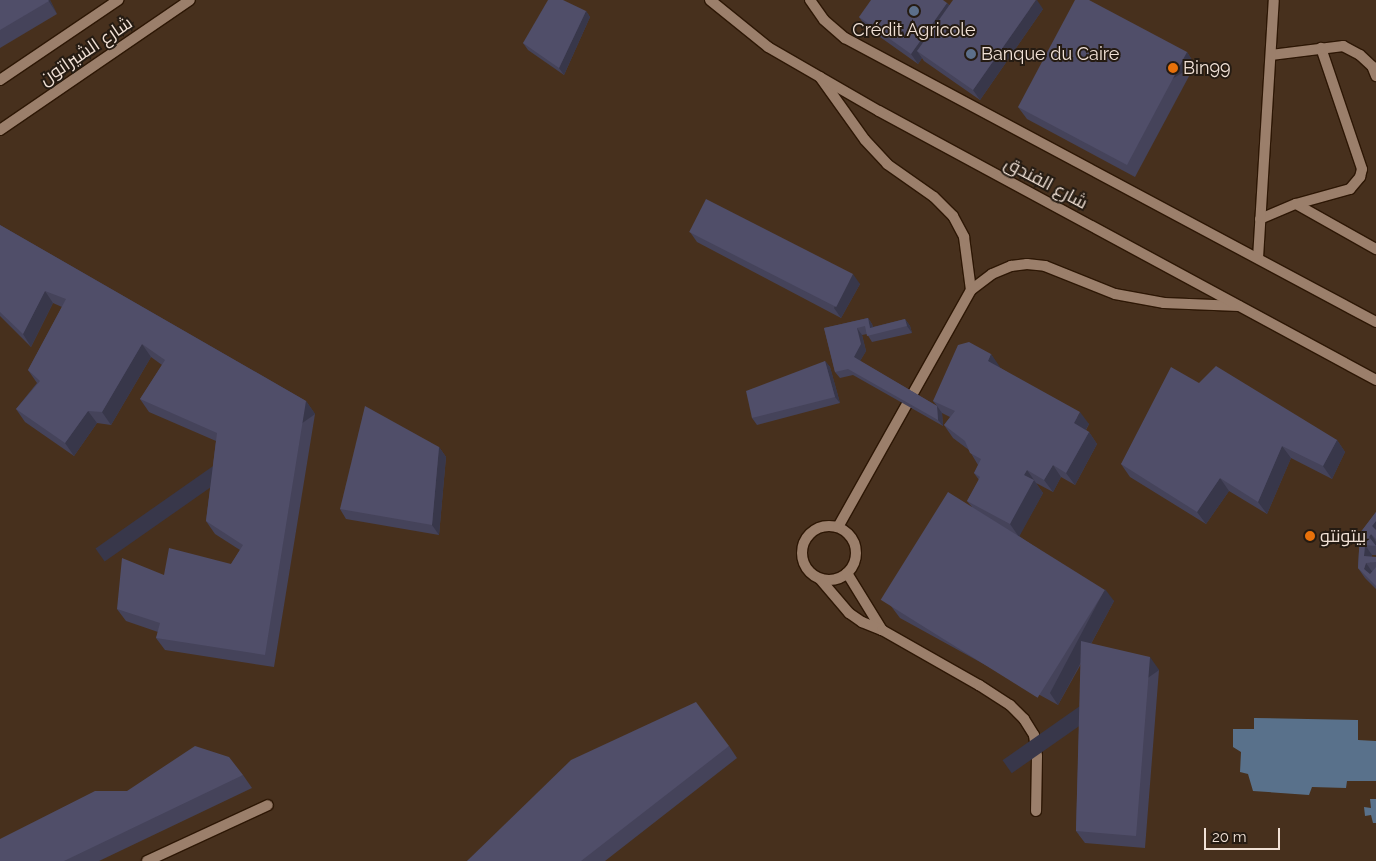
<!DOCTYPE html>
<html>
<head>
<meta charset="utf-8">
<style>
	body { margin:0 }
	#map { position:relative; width:1376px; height:861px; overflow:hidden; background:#47301d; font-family:Raleway,Cairo,sans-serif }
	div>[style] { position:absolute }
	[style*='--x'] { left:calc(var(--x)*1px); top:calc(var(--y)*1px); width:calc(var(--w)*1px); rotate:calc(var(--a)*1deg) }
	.water>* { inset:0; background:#59718b }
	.roads { filter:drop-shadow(1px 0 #2d1705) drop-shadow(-1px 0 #2d1705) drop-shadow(0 1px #2d1705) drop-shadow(0 -1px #2d1705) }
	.service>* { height:10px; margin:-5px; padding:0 5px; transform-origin:5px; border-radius:5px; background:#9b7f6b }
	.service>.ring { margin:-5px; padding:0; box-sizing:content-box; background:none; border:10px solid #9b7f6b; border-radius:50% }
	.minor>* { height:10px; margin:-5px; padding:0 5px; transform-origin:5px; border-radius:5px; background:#9b7f6b }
	.tertiary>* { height:10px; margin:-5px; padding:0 5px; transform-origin:5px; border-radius:5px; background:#9b7f6b }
	.wall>* { inset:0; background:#45435a }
	.shaded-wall>* { inset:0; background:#38374a; transform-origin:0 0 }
	.building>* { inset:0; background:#504e69; transform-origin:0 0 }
	.dots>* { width:14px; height:14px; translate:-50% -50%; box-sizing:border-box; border:2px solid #251b12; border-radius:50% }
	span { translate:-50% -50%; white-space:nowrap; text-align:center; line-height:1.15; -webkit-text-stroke:4px #251b12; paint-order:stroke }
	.poi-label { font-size:18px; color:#f1e1d6 }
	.left { translate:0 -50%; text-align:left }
	.street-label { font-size:18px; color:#f1e1d6 }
	.scale { position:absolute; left:1204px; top:828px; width:76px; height:22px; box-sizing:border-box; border:2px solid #f1e1d6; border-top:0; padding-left:6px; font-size:15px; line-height:18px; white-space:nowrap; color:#f1e1d6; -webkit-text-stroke:4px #251b12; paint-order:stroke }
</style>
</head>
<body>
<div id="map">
	<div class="water">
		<div style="clip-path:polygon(1254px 718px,1358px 720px,1358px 740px,1376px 741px,1376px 781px,1347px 781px,1346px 788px,1312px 787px,1309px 795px,1253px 791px,1248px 774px,1240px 772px,1241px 752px,1233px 747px,1233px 729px,1254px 729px)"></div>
		<div style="clip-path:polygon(1370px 799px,1376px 799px,1376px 823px,1373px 823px,1371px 815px,1365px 816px,1364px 807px,1371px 808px)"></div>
	</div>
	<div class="roads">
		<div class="service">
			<div style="--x:820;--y:77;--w:77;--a:54.5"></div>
			<div style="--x:865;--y:140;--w:33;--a:47"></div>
			<div style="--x:887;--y:164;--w:57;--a:35.1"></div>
			<div style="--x:934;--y:197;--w:27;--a:45"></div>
			<div style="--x:953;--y:216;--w:24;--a:62"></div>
			<div style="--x:964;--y:237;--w:53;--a:82.5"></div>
			<div style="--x:1296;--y:204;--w:92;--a:29.4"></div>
			<div style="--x:1260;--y:219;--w:39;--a:-23"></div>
			<div style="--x:1296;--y:204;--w:56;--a:-15.5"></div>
			<div style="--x:1350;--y:189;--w:16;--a:-50"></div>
			<div style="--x:1360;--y:177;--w:8;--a:-76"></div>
			<div style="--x:1362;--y:169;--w:128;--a:-108.7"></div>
			<div class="ring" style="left:802px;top:526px;width:44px;height:44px"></div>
			<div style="--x:838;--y:527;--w:272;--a:-60.7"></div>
			<div style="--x:971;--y:290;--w:26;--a:-37"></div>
			<div style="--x:992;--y:274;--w:21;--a:-23"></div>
			<div style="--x:1011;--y:266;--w:16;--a:-7"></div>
			<div style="--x:1027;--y:264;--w:18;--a:6"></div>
			<div style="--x:1045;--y:266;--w:75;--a:21.8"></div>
			<div style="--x:1115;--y:294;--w:50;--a:10.4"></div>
			<div style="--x:1164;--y:303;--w:75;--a:2.3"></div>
			<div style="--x:847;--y:573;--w:67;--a:58.4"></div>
			<div style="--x:820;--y:579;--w:45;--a:49.5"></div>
			<div style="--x:849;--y:613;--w:16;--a:35"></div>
			<div style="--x:862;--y:622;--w:22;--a:22"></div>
			<div style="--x:882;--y:630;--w:112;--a:29.6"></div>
			<div style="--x:979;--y:685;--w:37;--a:33"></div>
			<div style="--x:1010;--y:705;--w:20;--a:45"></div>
			<div style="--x:1024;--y:719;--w:19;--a:58"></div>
			<div style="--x:1034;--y:735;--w:21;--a:82"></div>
			<div style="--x:1037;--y:756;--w:55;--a:91"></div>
		</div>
		<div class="minor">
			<div style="--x:1271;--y:55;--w:73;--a:-7.1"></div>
			<div style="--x:1343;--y:46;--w:19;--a:28"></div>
			<div style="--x:1360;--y:55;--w:16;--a:43"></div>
			<div style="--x:1372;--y:66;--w:11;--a:68"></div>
			<div style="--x:1258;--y:258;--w:258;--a:-86.5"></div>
			<div style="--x:147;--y:861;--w:133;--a:-24.8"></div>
		</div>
		<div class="tertiary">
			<div style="--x:710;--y:0;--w:75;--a:39"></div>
			<div style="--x:768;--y:47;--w:128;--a:30"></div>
			<div style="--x:879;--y:111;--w:565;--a:28.42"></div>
			<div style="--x:810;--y:0;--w:24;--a:55"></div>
			<div style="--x:824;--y:20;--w:28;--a:41"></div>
			<div style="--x:845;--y:38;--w:602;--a:28.14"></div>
			<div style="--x:0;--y:80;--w:143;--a:-34.1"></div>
			<div style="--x:0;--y:130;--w:230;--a:-34.4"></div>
		</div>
	</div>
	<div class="wall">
		<div style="clip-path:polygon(0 0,50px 0,57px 14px,0 48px)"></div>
		<div style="clip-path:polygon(947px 3px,949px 5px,1043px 9px,980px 100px,924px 61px,922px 58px,918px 64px,866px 27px,859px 17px)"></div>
		<div style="clip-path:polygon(586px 11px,590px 17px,564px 75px,528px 50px,523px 43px)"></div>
		<div style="clip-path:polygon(1187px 52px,1195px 65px,1135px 177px,1027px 119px,1018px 107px)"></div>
		<div style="clip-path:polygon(0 225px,306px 401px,315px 414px,274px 667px,165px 650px,156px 638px,158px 632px,126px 621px,117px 609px,164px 575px,231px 564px,240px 550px,215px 534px,206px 521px,216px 441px,149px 412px,140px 399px,162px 365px,151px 357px,111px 425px,97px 423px,74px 456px,25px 422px,16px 409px,37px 383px,28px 370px,62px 307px,53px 303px,31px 347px,0 316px)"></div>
		<div style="clip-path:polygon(690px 232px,860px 284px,841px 318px,697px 242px)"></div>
		<div style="clip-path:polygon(868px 318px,872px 324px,873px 327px,905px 319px,910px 326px,912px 333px,872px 342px,867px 334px,862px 335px,866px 351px,860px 361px,937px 406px,933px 401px,991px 354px,999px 367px,1089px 424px,1086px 430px,1089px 432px,1097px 444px,1075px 485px,1061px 477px,1053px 492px,1036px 483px,1043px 493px,1019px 536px,1114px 601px,1091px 644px,1159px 670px,1145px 848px,1085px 843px,1076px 831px,1081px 664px,1058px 705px,900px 618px,891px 606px,972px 507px,967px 501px,979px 480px,974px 473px,978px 465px,969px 450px,953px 438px,944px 425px,950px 417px,942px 413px,943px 426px,853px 375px,840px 378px,835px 372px,824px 328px)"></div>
		<div style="clip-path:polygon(825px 361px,830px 367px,840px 403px,757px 425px,752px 418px)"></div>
		<div style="clip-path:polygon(1199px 383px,1337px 440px,1345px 452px,1332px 479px,1291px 458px,1267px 514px,1229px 491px,1206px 524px,1130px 477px,1121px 464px)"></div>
		<div style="clip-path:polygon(439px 447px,446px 457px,439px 535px,346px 519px,340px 509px)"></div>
		<div style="clip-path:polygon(1376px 512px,1376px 555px,1372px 555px,1372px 557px,1376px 557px,1376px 589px,1365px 578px,1358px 568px,1360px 533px)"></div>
		<div style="clip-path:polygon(729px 746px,737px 758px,605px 861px,467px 861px)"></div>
		<div style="clip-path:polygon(243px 775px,252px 788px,99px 861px,0 861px,127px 791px)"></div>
	</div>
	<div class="shaded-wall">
		<div style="clip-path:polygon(48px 0,50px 0,57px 14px)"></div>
		<div style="clip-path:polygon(1036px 0,1037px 0,1043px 9px,980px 100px,973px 90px)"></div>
		<div style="clip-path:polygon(947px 3px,954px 12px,917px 51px,922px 58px,918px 64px,911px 54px)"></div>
		<div style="clip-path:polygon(586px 11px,590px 17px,564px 75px,559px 68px)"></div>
		<div style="left:1187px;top:52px;width:15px;height:128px;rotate:58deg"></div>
		<div style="clip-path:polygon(853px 274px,860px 284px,841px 318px,834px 308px)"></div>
		<div style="clip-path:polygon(45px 291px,53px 303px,31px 347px,23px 334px)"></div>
		<div style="clip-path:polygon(868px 318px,872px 324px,875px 334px,870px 328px)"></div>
		<div style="clip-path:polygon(905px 319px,910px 326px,912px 333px,907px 326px)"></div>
		<div style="clip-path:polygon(857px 328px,862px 335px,866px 351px,859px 363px,854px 357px)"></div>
		<div style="clip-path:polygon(142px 344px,151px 357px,111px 425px,102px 412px)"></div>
		<div style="clip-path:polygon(991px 354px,1000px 367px,996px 373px,988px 361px)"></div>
		<div style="clip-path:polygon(825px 361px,830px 367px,840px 403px,835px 397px)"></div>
		<div style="left:306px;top:401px;width:16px;height:257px;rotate:55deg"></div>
		<div style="clip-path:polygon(937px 406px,942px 413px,943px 426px,938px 420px)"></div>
		<div style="clip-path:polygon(88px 411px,97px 423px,74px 456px,65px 443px)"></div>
		<div style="clip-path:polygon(1080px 412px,1089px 424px,1082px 436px,1074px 423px)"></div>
		<div style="clip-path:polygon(1089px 432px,1097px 444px,1075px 485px,1066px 473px)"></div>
		<div style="clip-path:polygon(1337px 440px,1345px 452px,1332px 479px,1323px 466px)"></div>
		<div style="clip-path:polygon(1282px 446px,1291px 458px,1267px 514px,1258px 502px)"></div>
		<div style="clip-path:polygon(439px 447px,446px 457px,439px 535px,432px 525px)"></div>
		<div style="clip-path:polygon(1053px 465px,1061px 477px,1053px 492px,1044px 480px)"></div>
		<div style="clip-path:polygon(1027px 470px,1043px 493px,1019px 537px,1010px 524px,1024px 475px)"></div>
		<div style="clip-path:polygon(1220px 478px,1229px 491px,1206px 524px,1197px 512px)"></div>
		<div style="clip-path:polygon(1376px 521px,1376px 532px,1372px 526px)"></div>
		<div style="clip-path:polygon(1371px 534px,1376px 542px,1376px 546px,1369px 537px)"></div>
		<div style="clip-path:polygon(1365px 545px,1372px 555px,1371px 563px,1364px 556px)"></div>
		<div style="clip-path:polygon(1366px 563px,1373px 573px,1371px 579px,1364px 569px)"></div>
		<div style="clip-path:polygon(1105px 589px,1114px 601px,1058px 705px,1050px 693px)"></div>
		<div style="left:1150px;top:657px;width:16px;height:180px;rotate:55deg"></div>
	</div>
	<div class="building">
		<div style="clip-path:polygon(0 0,48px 0,49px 1px,0 30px)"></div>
		<div style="clip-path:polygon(548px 0,563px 0,586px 11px,559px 68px,523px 43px)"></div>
		<div style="clip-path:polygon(871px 0,943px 0,947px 3px,911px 54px,859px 17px)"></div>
		<div style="clip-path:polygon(953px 0,1036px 0,973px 90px,917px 51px)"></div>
		<div style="clip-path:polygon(1075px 0,1089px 0,1187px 52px,1127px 165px,1018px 107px)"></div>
		<div style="left:706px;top:199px;width:165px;height:37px;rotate:27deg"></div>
		<div style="clip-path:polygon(0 225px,306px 401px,265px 655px,156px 638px,160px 623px,117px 609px,122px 558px,164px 575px,169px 548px,231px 564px,243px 545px,206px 521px,217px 433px,140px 399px,165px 360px,142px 344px,102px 412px,88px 411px,65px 443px,16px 409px,40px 381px,28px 370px,66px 299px,45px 291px,23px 334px,0 312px)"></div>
		<div style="clip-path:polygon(868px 318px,870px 328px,905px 319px,907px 326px,867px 336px,865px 326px,857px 328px,861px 344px,854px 357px,937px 406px,938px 420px,848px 369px,835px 372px,824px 328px)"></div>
		<div style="clip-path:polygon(969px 342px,991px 354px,988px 361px,1080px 412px,1074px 423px,1089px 432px,1066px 473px,1053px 465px,1044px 480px,1027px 470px,1024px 475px,1034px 480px,1010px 524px,967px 501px,980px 477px,974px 473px,981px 459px,970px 453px,965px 441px,944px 425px,955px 411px,933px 401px,958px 345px)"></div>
		<div style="clip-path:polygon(825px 361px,835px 397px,752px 418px,746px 391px)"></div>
		<div style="clip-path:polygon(1216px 366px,1337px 440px,1323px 466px,1282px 446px,1258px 502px,1220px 478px,1197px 512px,1121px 464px,1171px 367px,1199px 383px)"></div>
		<div style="clip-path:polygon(365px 406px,439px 447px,432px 525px,340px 509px)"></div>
		<div style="left:948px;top:492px;width:185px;height:127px;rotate:32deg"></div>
		<div style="clip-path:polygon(1376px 512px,1376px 521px,1372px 526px,1376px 530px,1376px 539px,1371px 534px,1369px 537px,1376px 546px,1365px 545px,1364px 556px,1376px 557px,1376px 562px,1366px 563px,1364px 569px,1370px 574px,1376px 567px,1376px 586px,1358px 568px,1360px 533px)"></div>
		<div style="clip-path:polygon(1081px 641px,1150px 657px,1136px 836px,1076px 831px)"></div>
		<div style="clip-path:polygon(696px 702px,729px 746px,581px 861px,467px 861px,571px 760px)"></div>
		<div style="clip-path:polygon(195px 746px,229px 757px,243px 775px,64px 861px,0 861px,0 839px,95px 791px,127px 791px)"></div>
	</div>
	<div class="dots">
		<div style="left:914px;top:11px;background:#5c6f8a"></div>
		<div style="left:971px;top:54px;background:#5c6f8a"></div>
		<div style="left:1173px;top:68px;background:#e8710a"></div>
		<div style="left:1310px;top:536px;background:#e8710a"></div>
	</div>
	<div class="poi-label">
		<span style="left:914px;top:30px">Crédit Agricole</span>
		<span class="left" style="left:981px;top:54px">Banque du Caire</span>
		<span class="left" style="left:1183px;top:68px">Bin99</span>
		<span class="left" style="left:1320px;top:536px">بيتونتو</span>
	</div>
	<div class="street-label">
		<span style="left:86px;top:51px;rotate:-34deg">شارع الشيراتون</span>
		<span style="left:1046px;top:183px;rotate:28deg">شارع الفندق</span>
	</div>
	<div class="scale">20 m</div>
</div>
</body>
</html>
